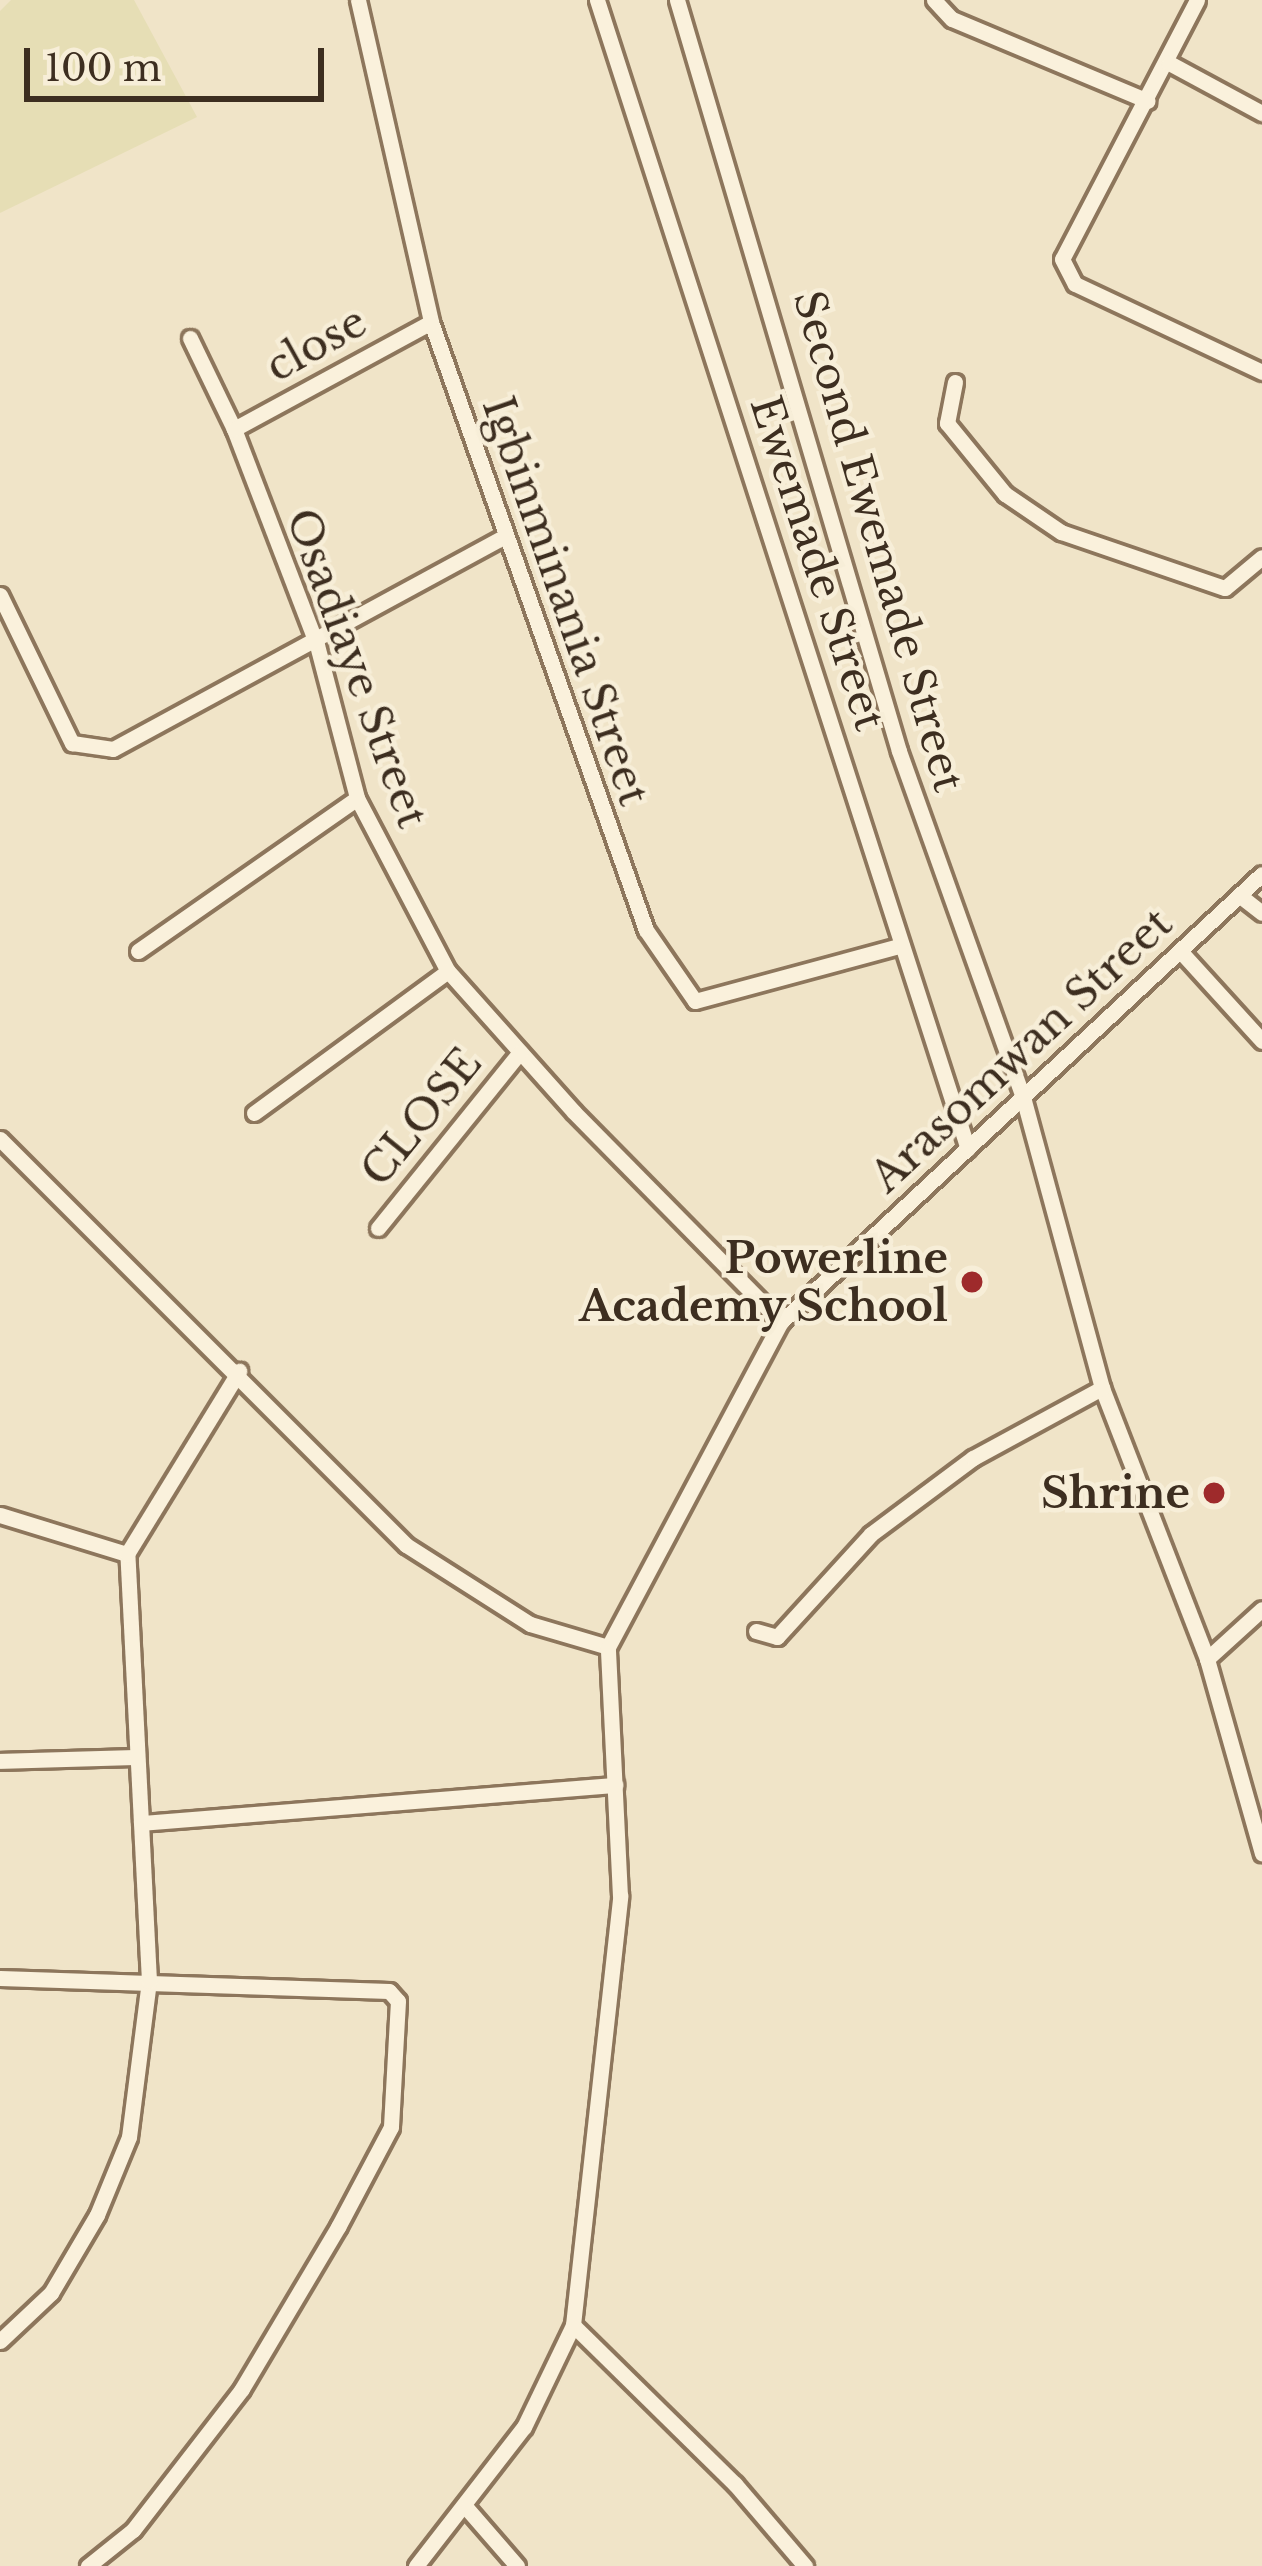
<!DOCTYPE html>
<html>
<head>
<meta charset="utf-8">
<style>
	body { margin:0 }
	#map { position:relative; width:1262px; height:2566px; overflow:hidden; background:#f0e4c8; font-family:"Libre Baskerville",serif }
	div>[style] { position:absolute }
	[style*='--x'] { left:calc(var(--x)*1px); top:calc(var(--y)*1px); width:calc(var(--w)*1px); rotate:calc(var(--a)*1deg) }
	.farmland>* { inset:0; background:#e6deb5 }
	.roads { filter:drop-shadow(3px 0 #8d765c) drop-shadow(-3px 0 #8d765c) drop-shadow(0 3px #8d765c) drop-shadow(0 -3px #8d765c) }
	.street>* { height:15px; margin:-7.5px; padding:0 7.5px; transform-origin:7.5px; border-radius:7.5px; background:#faf1dc }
	.dots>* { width:33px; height:33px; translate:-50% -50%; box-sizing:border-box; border:6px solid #f7eed8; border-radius:50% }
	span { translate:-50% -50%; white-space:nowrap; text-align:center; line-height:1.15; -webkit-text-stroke:9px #f7eed8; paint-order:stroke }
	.street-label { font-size:42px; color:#3d2e20 }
	.poi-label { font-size:42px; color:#3d2e20; font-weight:700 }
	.right { translate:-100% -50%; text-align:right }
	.scale { position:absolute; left:24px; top:48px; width:300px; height:54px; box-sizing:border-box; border:6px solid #3d2e20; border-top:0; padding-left:15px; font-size:36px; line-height:42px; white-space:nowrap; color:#3d2e20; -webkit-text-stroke:9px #f7eed8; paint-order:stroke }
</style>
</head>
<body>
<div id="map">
	<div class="farmland">
		<div style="clip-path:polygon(11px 0,134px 0,197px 117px,0 213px,0 11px)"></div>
	</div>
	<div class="roads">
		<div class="street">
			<div style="--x:358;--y:0;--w:330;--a:77.2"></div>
			<div style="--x:431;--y:322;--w:645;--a:70.53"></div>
			<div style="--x:646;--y:930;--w:86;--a:55.4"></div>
			<div style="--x:695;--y:1001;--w:214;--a:-15.1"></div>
			<div style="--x:597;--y:0;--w:1207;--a:72.11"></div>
			<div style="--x:677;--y:0;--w:783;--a:73.53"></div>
			<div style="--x:899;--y:751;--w:368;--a:70.3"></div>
			<div style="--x:1023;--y:1097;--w:302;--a:74.8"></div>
			<div style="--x:1102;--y:1388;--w:291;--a:68.8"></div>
			<div style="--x:1207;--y:1659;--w:202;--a:74.2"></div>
			<div style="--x:934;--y:0;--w:26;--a:47"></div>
			<div style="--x:952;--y:19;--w:212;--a:22.7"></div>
			<div style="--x:1197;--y:0;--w:292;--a:117.5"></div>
			<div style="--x:1062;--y:259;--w:28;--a:63"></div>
			<div style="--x:1075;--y:284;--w:207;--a:25.2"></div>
			<div style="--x:1169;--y:63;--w:106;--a:28.3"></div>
			<div style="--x:190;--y:338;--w:101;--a:64.2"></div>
			<div style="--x:234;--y:429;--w:231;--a:69"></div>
			<div style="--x:317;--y:645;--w:158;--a:75.3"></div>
			<div style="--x:357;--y:798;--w:195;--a:62.3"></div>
			<div style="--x:448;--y:971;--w:189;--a:48.2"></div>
			<div style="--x:574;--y:1112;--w:295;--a:45.4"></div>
			<div style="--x:955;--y:382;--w:42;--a:101"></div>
			<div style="--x:947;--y:423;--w:92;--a:50.8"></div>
			<div style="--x:1005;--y:494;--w:68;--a:34.2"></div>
			<div style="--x:1061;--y:532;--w:173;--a:18.9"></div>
			<div style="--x:1225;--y:588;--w:48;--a:-40"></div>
			<div style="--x:234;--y:429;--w:224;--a:-28.5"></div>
			<div style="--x:0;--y:595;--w:165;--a:64.1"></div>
			<div style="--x:72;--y:743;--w:41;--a:8.3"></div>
			<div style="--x:113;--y:749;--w:442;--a:-28.5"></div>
			<div style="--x:1239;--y:895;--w:29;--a:38"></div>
			<div style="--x:138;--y:951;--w:267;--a:-34.9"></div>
			<div style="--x:1182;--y:953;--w:119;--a:47.7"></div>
			<div style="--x:254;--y:1113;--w:240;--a:-36.2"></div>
			<div style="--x:0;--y:1139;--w:574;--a:45"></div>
			<div style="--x:406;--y:1545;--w:147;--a:32.5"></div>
			<div style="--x:530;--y:1624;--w:81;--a:16.4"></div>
			<div style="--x:378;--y:1228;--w:226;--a:-51.1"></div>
			<div style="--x:0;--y:1515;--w:133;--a:17.1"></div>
			<div style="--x:756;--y:1631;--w:22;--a:16"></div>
			<div style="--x:777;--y:1637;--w:139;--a:-47.6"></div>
			<div style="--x:871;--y:1534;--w:127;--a:-36.7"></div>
			<div style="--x:973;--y:1458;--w:147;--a:-28.5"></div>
			<div style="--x:608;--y:1647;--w:368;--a:-62"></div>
			<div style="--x:781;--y:1322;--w:657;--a:-42.97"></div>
			<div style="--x:1207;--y:1659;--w:74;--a:-42.3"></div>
			<div style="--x:0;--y:1761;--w:136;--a:-1.7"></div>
			<div style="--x:141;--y:1823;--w:476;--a:-4.6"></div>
			<div style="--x:0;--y:1978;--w:389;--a:1.9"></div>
			<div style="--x:389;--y:1991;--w:13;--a:48"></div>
			<div style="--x:398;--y:2001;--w:126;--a:93.2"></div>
			<div style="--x:391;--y:2127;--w:113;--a:117.9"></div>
			<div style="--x:338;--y:2227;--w:188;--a:120.7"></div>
			<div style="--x:242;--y:2389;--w:178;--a:127.7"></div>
			<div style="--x:133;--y:2530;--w:58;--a:141.3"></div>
			<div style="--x:573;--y:2325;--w:227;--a:44.5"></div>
			<div style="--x:735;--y:2484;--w:108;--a:49.5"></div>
			<div style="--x:0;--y:2341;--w:70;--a:-43.3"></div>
			<div style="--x:51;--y:2293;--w:91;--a:-59.5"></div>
			<div style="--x:97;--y:2215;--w:84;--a:-67.7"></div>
			<div style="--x:129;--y:2137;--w:157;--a:-82.7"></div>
			<div style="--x:149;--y:1981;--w:428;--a:-92.9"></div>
			<div style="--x:127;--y:1554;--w:215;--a:-58.5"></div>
			<div style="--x:464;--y:2505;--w:81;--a:49"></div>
			<div style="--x:416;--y:2566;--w:176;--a:-52.2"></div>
			<div style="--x:524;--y:2427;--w:113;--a:-64.3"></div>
			<div style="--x:573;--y:2325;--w:432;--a:-83.7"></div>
			<div style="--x:620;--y:1896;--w:249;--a:-92.8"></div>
		</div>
	</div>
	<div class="dots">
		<div style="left:972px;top:1282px;background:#9e2a2b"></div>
		<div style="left:1214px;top:1493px;background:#9e2a2b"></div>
	</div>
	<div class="street-label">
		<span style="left:316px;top:344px;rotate:-29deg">close</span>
		<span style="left:879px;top:541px;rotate:74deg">Second Ewemade Street</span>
		<span style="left:818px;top:563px;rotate:72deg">Ewemade Street</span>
		<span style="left:566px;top:601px;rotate:71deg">Igbinminania Street</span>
		<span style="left:357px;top:668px;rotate:70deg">Osadiaye Street</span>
		<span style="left:1021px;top:1050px;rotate:-43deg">Arasomwan Street</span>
		<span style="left:421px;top:1117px;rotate:-51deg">CLOSE</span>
	</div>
	<div class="poi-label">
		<span class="right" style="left:948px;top:1282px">Powerline<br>Academy School</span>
		<span class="right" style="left:1190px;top:1493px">Shrine</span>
	</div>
	<div class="scale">100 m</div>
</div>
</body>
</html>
